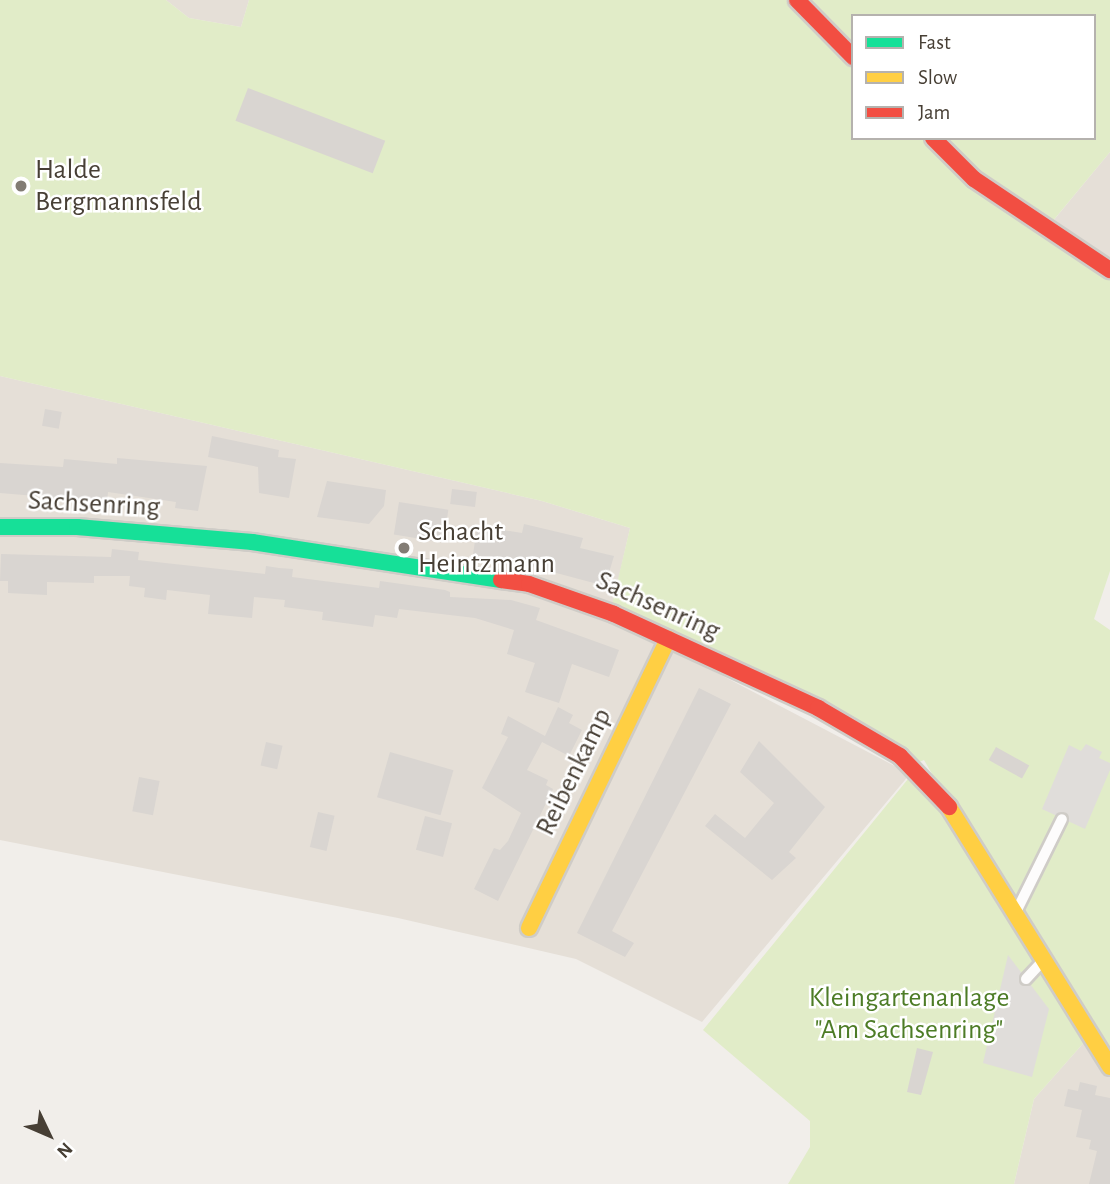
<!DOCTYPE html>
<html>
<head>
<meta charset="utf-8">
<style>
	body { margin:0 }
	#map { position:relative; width:1110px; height:1184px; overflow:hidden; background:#f1eeea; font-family:"Alegreya Sans",sans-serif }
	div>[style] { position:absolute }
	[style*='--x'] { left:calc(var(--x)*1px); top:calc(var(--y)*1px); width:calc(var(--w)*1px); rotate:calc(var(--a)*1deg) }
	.residential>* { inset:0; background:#e5dfd7 }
	.green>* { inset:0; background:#e1ecc8 }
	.parking>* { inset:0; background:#e0ddda }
	.building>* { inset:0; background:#d9d5d1; transform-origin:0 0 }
	.roads { filter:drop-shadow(2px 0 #cfccc7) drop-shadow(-2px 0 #cfccc7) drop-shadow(0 2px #cfccc7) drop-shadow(0 -2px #cfccc7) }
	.lane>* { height:10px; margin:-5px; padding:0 5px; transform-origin:5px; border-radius:5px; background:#fdfcfc }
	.fast>* { height:16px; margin:-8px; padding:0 8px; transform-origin:8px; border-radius:8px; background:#16e098 }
	.slow>* { height:16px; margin:-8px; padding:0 8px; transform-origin:8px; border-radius:8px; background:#ffcf43 }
	.jam>* { height:16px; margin:-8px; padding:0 8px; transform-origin:8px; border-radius:8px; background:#f24e42 }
	.dots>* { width:19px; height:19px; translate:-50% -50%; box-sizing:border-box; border:4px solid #fff; border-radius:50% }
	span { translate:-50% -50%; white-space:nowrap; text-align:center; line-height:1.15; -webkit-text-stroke:5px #fff; paint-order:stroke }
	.poi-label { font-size:28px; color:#473f35 }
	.left { translate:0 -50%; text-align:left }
	.street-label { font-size:28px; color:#473f35 }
	.park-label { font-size:28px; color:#4d7c26 }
	.legend { position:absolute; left:851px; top:14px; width:245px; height:126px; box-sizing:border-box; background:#fff; border:2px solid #b5b2ae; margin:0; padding:9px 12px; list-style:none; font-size:21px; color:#473f35 }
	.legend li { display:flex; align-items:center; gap:14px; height:35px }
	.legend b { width:35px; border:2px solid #b5b2ae }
	.north { position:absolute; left:14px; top:1100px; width:70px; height:70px; -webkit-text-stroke:5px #fff; paint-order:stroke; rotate:134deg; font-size:19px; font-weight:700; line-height:28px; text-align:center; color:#473f35 }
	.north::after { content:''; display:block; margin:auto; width:24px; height:32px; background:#473f35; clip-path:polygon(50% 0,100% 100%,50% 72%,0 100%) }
</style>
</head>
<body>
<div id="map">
	<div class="residential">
		<div style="clip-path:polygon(166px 0,249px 0,241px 27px,189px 18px)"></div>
		<div style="clip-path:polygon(1110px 152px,1110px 269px,1048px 227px)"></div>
		<div style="clip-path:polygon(0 376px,542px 501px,630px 528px,610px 617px,910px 774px,702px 1022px,576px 959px,398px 918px,0 840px)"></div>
		<div style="clip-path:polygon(1087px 1039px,1110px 1067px,1110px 1184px,1014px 1184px,1034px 1099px)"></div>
	</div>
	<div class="green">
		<div style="clip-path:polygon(evenodd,0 0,166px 0,189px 18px,241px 27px,249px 0,1110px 0,1110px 152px,1047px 228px,1110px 272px,1110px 571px,1094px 619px,1110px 630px,1110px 1066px,1085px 1031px,1087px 1039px,1034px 1099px,1014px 1184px,788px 1184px,810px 1147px,810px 1121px,703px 1030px,917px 768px,946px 798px,924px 760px,914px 764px,818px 705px,611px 609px,630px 528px,542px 501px,0 376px,0 0,853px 16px,1094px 16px,1094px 138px,853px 138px,853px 16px)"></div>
	</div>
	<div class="parking">
		<div style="clip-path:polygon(1086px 744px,1102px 752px,1099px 758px,1110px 763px,1110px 770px,1085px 829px,1042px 809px,1069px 745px,1081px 751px)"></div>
		<div style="clip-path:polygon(1008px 955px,1049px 1009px,1032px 1077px,983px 1063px)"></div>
	</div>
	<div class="building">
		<div style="left:248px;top:88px;width:147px;height:35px;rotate:21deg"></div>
		<div style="left:45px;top:409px;width:17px;height:17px;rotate:10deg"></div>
		<div style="clip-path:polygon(212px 436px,279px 450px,278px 457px,296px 459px,289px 498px,259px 493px,258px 467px,208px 457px)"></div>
		<div style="clip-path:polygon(117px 458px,207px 466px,198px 511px,175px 508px,176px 502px,108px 492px,107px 502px,0 493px,0 463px,63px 467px,64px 459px,117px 464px)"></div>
		<div style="clip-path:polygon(327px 481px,386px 490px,384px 506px,369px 524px,317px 517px)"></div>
		<div style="left:452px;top:489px;width:25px;height:15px;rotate:7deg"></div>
		<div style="left:399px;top:502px;width:50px;height:33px;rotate:9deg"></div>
		<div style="clip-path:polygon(524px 524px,583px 538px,580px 548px,614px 556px,605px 586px,508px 560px,473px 555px,477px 526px,522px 533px)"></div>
		<div style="clip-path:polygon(112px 549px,139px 552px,138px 560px,265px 574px,266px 566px,279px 568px,293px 569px,292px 577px,379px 588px,380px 581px,445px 590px,450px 592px,450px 597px,511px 600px,540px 608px,536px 620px,619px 650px,609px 677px,572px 664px,559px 703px,525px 692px,535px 663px,507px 654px,514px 630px,475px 618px,399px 609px,397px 618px,375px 615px,373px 627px,322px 620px,323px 612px,284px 607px,285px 600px,254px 597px,252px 618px,208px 614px,210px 595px,167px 590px,166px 600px,144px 597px,145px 588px,129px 586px,130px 576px,94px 576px,94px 583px,47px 582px,47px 595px,8px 593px,8px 581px,0 581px,1px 554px,111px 557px)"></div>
		<div style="clip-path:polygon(699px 688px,731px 704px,612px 931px,634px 943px,625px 957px,577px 933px)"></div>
		<div style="clip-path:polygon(558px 707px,573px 715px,569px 723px,582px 730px,569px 756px,542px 742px,527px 770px,548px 780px,546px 785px,553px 789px,498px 901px,474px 889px,494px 848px,500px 850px,508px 841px,521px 813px,482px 788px,508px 737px,501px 734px,508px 716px,545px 736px)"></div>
		<div style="clip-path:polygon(759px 741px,825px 807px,789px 852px,796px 858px,772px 880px,705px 826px,715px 814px,745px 838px,774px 803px,740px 772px)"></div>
		<div style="left:266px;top:742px;width:17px;height:24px;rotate:13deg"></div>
		<div style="left:996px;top:747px;width:38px;height:15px;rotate:29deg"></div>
		<div style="left:390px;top:752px;width:66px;height:47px;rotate:16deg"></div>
		<div style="left:139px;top:777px;width:21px;height:35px;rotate:11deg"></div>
		<div style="left:318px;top:812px;width:17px;height:36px;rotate:13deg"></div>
		<div style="left:425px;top:816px;width:28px;height:35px;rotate:15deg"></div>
		<div style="clip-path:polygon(917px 1048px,933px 1052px,921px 1095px,907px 1092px)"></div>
		<div style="clip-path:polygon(1080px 1082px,1097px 1086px,1095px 1095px,1110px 1098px,1110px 1184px,1089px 1184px,1097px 1151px,1089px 1149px,1091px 1140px,1076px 1137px,1082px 1110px,1064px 1106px,1068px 1089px,1078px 1091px)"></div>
	</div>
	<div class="roads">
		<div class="lane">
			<div style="--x:1018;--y:908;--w:99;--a:-63.7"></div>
			<div style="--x:1026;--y:979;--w:22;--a:-47"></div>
		</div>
		<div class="fast">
			<div style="--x:0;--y:527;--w:77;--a:0"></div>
			<div style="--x:77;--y:527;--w:176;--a:4.9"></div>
			<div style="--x:252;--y:542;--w:252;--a:8.7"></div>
		</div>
		<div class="slow">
			<div style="--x:949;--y:807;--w:306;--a:58.2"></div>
			<div style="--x:529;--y:928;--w:321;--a:-64.3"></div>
		</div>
		<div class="jam">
			<div style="--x:797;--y:0;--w:80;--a:45.5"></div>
			<div style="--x:933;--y:138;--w:58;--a:45"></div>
			<div style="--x:974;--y:179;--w:164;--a:33.8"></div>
			<div style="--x:501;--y:580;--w:28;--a:8"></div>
			<div style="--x:529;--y:584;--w:90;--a:19.4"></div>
			<div style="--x:614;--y:614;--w:225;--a:24.7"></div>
			<div style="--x:818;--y:708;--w:95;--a:30.3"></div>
			<div style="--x:900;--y:756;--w:71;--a:46.1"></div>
		</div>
	</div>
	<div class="dots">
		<div style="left:21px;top:186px;background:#827c74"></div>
		<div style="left:404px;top:548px;background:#827c74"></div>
	</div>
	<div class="poi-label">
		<span class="left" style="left:35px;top:186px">Halde<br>Bergmannsfeld</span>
		<span class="left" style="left:418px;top:548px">Schacht<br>Heintzmann</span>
	</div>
	<div class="street-label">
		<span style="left:94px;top:504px;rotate:3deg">Sachsenring</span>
		<span style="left:658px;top:606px;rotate:24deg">Sachsenring</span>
		<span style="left:574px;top:772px;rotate:-64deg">Reibenkamp</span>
	</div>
	<div class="park-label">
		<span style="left:909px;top:1014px">Kleingartenanlage<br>"Am Sachsenring"</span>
	</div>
	<ul class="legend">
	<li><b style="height:9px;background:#16e098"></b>Fast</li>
	<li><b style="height:9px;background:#ffcf43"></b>Slow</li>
	<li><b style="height:9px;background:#f24e42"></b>Jam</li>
	</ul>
	<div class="north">N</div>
</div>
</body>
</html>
